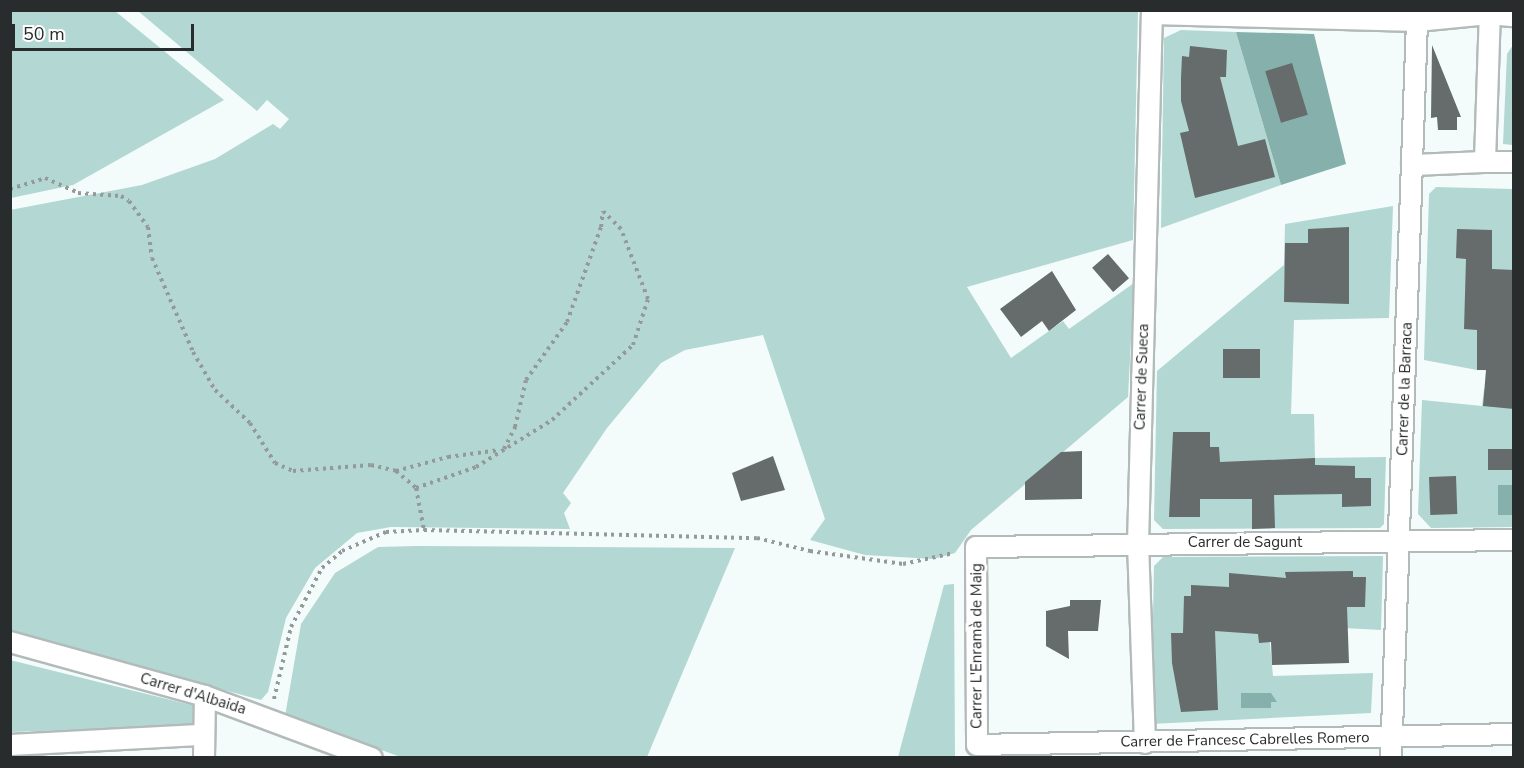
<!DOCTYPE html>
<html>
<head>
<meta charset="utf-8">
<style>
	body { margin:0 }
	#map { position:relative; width:1524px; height:768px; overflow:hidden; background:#f3fcfb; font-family:"Nunito Sans",sans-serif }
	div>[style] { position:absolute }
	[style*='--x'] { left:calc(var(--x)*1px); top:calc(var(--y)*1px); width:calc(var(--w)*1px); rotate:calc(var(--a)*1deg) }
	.green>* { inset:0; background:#b3d7d2 }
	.water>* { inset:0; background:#85b0ab; transform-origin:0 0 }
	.building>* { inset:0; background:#656c6b; transform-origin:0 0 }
	.path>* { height:4px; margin-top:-2px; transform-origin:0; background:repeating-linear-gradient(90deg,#949a9a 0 3px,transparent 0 7.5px) }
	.roads { filter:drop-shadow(2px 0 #b3bbba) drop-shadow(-2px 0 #b3bbba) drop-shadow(0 2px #b3bbba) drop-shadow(0 -2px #b3bbba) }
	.minor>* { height:20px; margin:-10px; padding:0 10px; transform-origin:10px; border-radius:10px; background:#fff }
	span { translate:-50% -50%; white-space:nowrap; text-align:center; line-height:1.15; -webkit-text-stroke:6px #fff; paint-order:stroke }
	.street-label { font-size:15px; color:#292c2c }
	.frame { position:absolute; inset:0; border:12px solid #292c2c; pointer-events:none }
	.scale { position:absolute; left:12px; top:24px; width:182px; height:27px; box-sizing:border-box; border:3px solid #292c2c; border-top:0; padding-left:8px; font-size:18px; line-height:21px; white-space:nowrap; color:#292c2c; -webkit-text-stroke:4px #fff; paint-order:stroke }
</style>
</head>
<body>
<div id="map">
	<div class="green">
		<div style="clip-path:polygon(11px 10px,115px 11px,224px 100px,73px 185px,11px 198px)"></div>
		<div style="clip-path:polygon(138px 11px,1138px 11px,1133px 240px,967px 287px,1011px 358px,1063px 321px,1069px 329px,1134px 283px,1128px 397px,971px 530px,955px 553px,933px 559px,865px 555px,810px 540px,825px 519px,763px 335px,685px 350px,661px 363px,607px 428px,563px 493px,571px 503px,564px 513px,570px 529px,391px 527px,357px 533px,315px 568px,286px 618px,268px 692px,261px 700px,11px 632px,10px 210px,142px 185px,215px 159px,273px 124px,280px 129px,289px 119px,267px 100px,257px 111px)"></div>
		<div style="clip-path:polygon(1181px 30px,1236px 32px,1281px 185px,1161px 228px,1164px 38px)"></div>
		<div style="clip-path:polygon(1513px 45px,1514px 45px,1513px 145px,1503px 144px,1507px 54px)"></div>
		<div style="clip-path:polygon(1436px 187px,1513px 189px,1513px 371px,1477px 370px,1424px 360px,1429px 194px)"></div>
		<div style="clip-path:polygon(1393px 206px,1389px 318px,1294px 320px,1291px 414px,1314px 414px,1315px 458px,1386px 457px,1384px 524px,1380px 528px,1163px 529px,1154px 520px,1157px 371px,1284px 265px,1285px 224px)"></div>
		<div style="clip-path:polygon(1484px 389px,1513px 392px,1513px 527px,1431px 528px,1418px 514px,1422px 400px,1482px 406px)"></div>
		<div style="clip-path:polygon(378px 547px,417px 546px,735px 548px,647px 757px,401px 757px,285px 716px,301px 624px,335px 573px)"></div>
		<div style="clip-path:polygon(1383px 556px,1381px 630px,1268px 624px,1273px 676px,1373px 673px,1371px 713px,1151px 724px,1154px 566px,1163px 557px)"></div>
		<div style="clip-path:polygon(954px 584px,955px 757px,898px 757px,944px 585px)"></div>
		<div style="clip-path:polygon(10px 660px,199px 707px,198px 726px,11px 732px)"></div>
	</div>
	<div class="water">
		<div style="clip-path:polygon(1236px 32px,1314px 34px,1346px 164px,1281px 185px)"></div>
		<div style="left:1498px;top:485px;width:15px;height:30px"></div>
		<div style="clip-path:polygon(1241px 693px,1271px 693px,1277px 702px,1271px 702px,1271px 708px,1241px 708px)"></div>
	</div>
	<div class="building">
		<div style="clip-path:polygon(1432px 45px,1461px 117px,1457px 117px,1457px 130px,1438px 130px,1437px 117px,1431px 118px)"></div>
		<div style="clip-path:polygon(1190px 46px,1227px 50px,1226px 77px,1220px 77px,1238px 146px,1265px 139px,1275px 177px,1195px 198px,1180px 133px,1189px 131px,1181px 101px,1181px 78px,1182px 56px,1189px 57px)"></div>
		<div style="left:1292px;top:63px;width:54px;height:28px;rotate:73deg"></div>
		<div style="clip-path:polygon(1349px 227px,1349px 304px,1284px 302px,1285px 243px,1308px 243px,1308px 229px)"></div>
		<div style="clip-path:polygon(1457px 229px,1492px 230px,1492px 269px,1514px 270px,1514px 409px,1483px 406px,1486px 370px,1477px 370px,1477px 330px,1464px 329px,1466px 259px,1456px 258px)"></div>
		<div style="left:1108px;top:254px;width:32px;height:21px;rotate:49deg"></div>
		<div style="clip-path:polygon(1052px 271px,1076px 310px,1049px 331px,1042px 321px,1021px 337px,1000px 309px)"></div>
		<div style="left:1223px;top:349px;width:37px;height:29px"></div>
		<div style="clip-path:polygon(1173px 432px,1210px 432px,1210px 447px,1219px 447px,1220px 462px,1315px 458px,1315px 465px,1355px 466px,1355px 478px,1371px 478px,1371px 506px,1342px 507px,1342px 494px,1274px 495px,1275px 528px,1252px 529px,1252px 499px,1200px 499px,1200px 517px,1169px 517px)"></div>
		<div style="left:1488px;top:449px;width:26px;height:21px"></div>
		<div style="clip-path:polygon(1082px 451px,1082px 499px,1025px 500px,1025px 482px,1061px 452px)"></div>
		<div style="clip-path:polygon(773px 456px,785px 490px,741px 501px,732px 473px)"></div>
		<div style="left:1456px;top:476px;width:38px;height:27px;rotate:88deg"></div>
		<div style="clip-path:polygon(1353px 571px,1353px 577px,1366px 577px,1365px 607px,1347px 607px,1349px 663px,1272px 665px,1271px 642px,1259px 643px,1258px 634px,1215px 631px,1218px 710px,1181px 712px,1172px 663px,1171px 633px,1183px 633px,1184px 596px,1191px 596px,1191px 585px,1229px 587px,1229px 573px,1286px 578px,1285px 572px)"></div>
		<div style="clip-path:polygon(1070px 600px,1101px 600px,1098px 631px,1068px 631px,1069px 659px,1046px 646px,1046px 611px,1070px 606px)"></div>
	</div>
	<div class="path">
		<div style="--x:10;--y:189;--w:37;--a:-17"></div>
		<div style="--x:45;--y:178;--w:36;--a:24"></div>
		<div style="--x:78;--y:193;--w:43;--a:4"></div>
		<div style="--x:121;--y:196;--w:9;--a:32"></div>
		<div style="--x:129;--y:201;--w:32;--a:54"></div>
		<div style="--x:148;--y:227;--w:31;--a:83"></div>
		<div style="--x:152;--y:258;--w:103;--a:66.4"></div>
		<div style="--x:193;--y:352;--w:44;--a:59.9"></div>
		<div style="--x:215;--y:390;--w:48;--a:43.3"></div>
		<div style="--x:250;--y:423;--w:47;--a:58"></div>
		<div style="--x:275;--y:463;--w:20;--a:24"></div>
		<div style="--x:293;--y:471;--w:78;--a:-4.4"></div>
		<div style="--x:371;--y:465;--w:26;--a:13"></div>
		<div style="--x:396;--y:471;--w:26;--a:40"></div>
		<div style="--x:416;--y:488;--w:43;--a:79.2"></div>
		<div style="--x:504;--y:449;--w:25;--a:-63"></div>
		<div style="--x:515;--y:427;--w:48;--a:-76.8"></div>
		<div style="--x:526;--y:380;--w:71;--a:-54.7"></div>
		<div style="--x:567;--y:322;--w:101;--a:-70.3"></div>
		<div style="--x:601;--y:227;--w:16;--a:-83"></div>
		<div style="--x:396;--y:471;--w:54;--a:-15.1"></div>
		<div style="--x:448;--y:457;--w:52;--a:-7.7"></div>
		<div style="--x:416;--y:488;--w:64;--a:-19.3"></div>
		<div style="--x:476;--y:467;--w:89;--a:-31.7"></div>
		<div style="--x:552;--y:420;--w:110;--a:-42.8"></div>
		<div style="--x:633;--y:345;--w:48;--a:-71.9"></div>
		<div style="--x:648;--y:299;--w:75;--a:-111.1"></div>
		<div style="--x:621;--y:229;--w:25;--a:-135"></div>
		<div style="--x:274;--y:699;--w:74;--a:-76.7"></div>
		<div style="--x:291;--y:627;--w:67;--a:-62.3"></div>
		<div style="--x:322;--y:568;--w:26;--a:-40"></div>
		<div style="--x:342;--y:551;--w:48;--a:-23.4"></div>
		<div style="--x:386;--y:532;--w:38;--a:-3"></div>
		<div style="--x:424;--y:530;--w:333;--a:1.4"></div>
		<div style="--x:757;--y:538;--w:55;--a:13.8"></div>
		<div style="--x:810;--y:551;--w:94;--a:8"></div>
		<div style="--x:903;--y:564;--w:52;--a:-12.2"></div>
	</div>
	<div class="roads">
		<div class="minor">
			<div style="--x:1490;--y:10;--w:152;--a:91.9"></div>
			<div style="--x:1485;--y:162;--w:29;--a:0"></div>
			<div style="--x:1152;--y:14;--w:265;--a:1.5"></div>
			<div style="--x:1417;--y:21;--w:72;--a:-5.6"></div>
			<div style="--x:1489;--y:14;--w:25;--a:5"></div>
			<div style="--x:1412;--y:165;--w:73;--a:-2.4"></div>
			<div style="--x:1514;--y:540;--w:538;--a:179.25"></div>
			<div style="--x:976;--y:547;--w:198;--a:89.7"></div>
			<div style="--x:977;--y:745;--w:537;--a:-1.17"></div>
			<div style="--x:10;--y:642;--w:202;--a:15.5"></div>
			<div style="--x:205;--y:696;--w:178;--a:20.4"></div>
			<div style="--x:1145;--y:743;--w:199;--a:-92"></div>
			<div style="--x:1138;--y:544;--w:534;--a:-88.5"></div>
			<div style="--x:10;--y:745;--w:194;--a:-3"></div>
			<div style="--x:204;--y:758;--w:62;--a:-89.1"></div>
			<div style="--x:1391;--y:758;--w:737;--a:-87.98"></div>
		</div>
	</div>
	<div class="street-label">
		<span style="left:1142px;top:377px;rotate:-88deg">Carrer de Sueca</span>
		<span style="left:1405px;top:389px;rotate:-88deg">Carrer de la Barraca</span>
		<span style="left:1245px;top:543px">Carrer de Sagunt</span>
		<span style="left:977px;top:646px;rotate:-90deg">Carrer L'Enramà de Maig</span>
		<span style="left:193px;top:694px;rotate:17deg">Carrer d'Albaida</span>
		<span style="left:1245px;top:740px;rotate:-1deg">Carrer de Francesc Cabrelles Romero</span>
	</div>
	<div class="frame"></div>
	<div class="scale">50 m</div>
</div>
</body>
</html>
